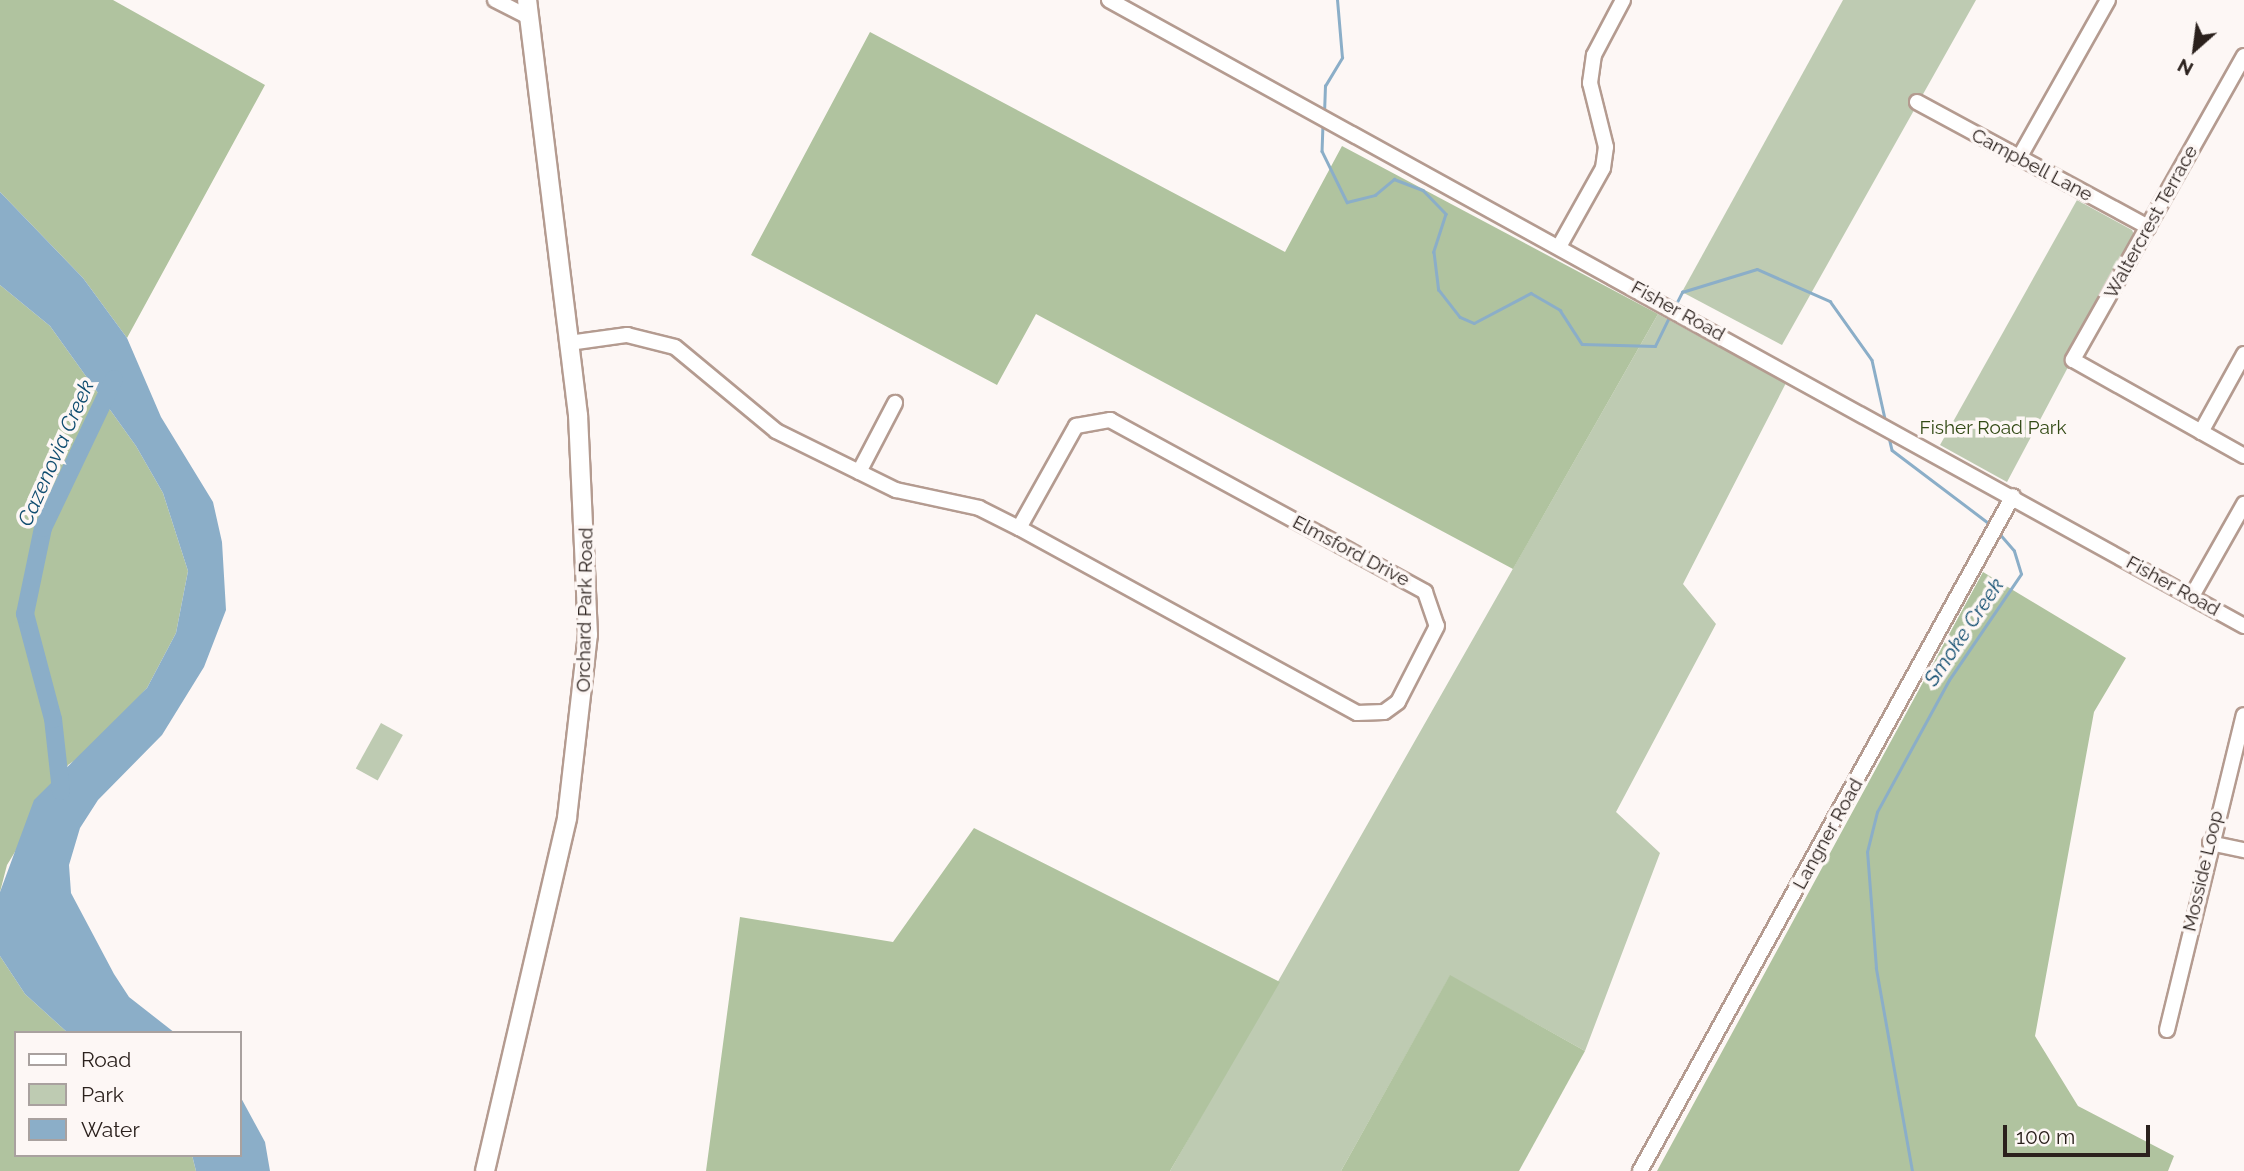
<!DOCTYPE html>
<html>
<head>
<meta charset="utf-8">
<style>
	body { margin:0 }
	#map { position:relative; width:2244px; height:1171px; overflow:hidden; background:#fdf7f5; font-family:Raleway,sans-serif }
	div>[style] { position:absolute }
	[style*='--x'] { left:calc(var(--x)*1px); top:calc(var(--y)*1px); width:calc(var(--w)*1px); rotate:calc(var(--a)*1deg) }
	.green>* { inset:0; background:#becbb2; transform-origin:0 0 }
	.forest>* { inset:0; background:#b0c39f }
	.water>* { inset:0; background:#8baec8 }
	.stream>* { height:2.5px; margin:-1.25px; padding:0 1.25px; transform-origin:1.25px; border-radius:1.25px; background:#8baec8 }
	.river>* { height:18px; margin:-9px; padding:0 9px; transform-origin:9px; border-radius:9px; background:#8baec8 }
	.roads { filter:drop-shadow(2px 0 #b49b90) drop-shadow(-2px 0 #b49b90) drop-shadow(0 2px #b49b90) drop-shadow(0 -2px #b49b90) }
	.minor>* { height:14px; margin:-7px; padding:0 7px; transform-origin:7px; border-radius:7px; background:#fff }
	.major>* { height:18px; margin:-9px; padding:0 9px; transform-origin:9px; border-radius:9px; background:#fff }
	span { translate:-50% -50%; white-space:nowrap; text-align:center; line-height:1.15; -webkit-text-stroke:7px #fdf7f5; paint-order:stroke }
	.street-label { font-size:19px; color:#2b211d }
	.park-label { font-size:19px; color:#324a15 }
	.water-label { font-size:21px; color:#104d70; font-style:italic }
	.legend { position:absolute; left:14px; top:1031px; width:228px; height:126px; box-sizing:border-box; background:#fdf7f5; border:2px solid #a9a19f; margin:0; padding:9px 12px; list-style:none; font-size:21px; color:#2b211d }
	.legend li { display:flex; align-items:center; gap:14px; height:35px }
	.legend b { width:35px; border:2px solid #a9a19f }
	.north { position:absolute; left:2160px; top:14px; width:70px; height:70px; -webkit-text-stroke:5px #fdf7f5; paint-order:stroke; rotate:208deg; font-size:19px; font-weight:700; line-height:28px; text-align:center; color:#2b211d }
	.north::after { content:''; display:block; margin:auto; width:24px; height:32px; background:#2b211d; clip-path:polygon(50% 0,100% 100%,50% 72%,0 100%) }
	.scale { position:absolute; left:2003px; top:1125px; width:147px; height:32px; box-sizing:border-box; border:4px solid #2b211d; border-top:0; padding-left:9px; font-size:21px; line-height:24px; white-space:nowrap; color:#2b211d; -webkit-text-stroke:5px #fdf7f5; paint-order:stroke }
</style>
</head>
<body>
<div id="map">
	<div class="green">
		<div style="clip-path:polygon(1843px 0,1976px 0,1782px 345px,1682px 292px)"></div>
		<div style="clip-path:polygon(2077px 200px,2132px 230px,2136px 239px,2007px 482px,1940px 445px)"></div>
		<div style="clip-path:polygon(1658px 314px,1786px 383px,1683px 584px,1716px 624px,1616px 812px,1660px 853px,1585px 1051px,1450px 976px,1341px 1171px,1170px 1171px)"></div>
		<div style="left:381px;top:723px;width:25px;height:52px;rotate:29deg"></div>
	</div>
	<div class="forest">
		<div style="clip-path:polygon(0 0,113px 0,265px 85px,127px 338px,83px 278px,0 192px)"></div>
		<div style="clip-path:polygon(870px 32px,1285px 252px,1342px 146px,1658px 314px,1513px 569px,1036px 314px,997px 385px,751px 255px)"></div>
		<div style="clip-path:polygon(0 285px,50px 326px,136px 446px,163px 493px,188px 571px,176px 633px,147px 688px,94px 747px,68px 765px,7px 865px,0 892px)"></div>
		<div style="clip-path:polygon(1983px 572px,2126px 658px,2094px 712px,2035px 1036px,2078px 1106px,2174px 1156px,2168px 1171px,1657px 1171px)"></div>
		<div style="clip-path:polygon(974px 828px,1280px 982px,1170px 1171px,706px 1171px,740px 917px,893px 942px)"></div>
		<div style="clip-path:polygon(0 956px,25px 994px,68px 1033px,16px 1033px,16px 1155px,192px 1155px,196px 1171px,0 1171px)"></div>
		<div style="clip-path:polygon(1450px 975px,1585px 1051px,1519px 1171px,1341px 1171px)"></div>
	</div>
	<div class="water">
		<div style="clip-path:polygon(0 192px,83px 278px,127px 338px,161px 417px,213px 502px,222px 542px,226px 610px,204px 667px,162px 735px,98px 800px,80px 828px,69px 865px,71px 893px,114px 974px,129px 997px,175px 1033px,68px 1033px,25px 994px,0 956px,0 892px,34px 800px,147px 688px,176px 633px,188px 571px,163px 493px,136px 446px,50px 326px,0 285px)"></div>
		<div style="clip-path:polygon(240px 1096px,265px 1142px,270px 1171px,196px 1171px,192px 1155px,240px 1155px)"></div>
	</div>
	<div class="stream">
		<div style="--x:1324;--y:114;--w:28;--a:-88"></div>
		<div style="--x:1325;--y:86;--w:33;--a:-59"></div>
		<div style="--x:1342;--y:58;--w:58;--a:-94.9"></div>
		<div style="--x:1323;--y:124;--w:27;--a:92"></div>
		<div style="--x:1322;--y:151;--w:57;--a:63.9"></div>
		<div style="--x:1347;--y:202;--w:29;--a:-14"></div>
		<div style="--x:1375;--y:195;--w:25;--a:-40"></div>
		<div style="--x:1394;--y:179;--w:31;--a:21"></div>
		<div style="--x:1423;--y:190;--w:33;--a:46"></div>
		<div style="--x:1446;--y:214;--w:40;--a:108"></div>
		<div style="--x:1434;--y:252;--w:38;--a:83"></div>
		<div style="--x:1439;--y:290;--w:34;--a:52"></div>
		<div style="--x:1460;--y:317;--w:15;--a:23"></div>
		<div style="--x:1474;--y:323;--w:64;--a:-27.8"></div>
		<div style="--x:1531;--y:293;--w:34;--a:30"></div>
		<div style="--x:1560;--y:310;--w:40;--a:57.1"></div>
		<div style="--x:1582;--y:344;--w:73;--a:1.6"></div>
		<div style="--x:1655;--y:346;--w:34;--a:-64"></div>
		<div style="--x:1675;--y:306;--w:16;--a:-63"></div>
		<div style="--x:1682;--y:292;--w:78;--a:-17"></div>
		<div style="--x:1757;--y:269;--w:80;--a:23.7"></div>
		<div style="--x:1830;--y:301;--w:72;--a:54.6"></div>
		<div style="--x:1872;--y:360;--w:65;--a:77.5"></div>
		<div style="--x:1889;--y:437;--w:13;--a:77"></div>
		<div style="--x:1892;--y:450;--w:123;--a:37.1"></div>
		<div style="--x:1912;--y:1171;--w:206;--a:-100.1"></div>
		<div style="--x:1876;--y:968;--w:116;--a:-94.4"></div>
		<div style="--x:1867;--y:852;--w:41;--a:-76"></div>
		<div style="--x:1877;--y:812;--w:150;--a:-61.4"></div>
		<div style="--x:1949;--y:680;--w:128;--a:-55.8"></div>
		<div style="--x:2021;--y:574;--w:24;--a:-107"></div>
		<div style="--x:2014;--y:551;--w:23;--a:-131"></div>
	</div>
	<div class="river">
		<div style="--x:61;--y:791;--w:72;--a:-96.3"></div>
		<div style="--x:53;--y:719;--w:109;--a:-104.9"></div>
		<div style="--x:25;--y:614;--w:88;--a:-78.2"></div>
		<div style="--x:43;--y:528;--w:165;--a:-64.5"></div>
	</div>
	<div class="roads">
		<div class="minor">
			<div style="--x:495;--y:0;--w:39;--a:27"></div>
			<div style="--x:1109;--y:0;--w:1296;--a:28.88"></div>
			<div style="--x:2244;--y:56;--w:349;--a:119.4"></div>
			<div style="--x:2073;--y:360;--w:196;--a:29.3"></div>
			<div style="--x:1917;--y:102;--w:263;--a:28.4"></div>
			<div style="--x:2019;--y:158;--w:181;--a:-60.6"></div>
			<div style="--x:1560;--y:245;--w:88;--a:-60.8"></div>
			<div style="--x:1603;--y:168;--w:21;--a:-82"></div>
			<div style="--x:1606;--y:147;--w:66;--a:-104"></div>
			<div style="--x:1590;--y:83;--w:28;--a:-82"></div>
			<div style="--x:1594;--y:55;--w:62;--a:-62.2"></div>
			<div style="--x:569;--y:343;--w:59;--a:-7.9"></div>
			<div style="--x:627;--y:335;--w:49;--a:14"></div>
			<div style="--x:675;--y:347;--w:131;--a:39.7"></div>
			<div style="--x:776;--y:431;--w:134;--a:26.2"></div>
			<div style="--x:896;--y:490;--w:85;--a:12.2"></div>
			<div style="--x:979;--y:508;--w:45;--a:26.6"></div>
			<div style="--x:1110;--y:420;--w:359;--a:28.6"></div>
			<div style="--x:1425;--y:592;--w:36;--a:71"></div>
			<div style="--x:1437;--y:626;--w:85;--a:117.2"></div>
			<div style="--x:1398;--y:702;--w:17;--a:144"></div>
			<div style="--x:1384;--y:712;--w:27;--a:178"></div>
			<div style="--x:1357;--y:713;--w:385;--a:-151.3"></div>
			<div style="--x:1019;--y:528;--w:117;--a:-60.8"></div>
			<div style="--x:1076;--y:426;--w:35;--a:-10"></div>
			<div style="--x:2201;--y:432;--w:89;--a:-61.1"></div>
			<div style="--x:859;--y:472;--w:78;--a:-62.4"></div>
			<div style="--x:2192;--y:596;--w:106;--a:-60.5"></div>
			<div style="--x:2210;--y:843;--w:35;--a:12"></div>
			<div style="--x:2167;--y:1030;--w:324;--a:-76.3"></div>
			<div style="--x:1640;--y:1171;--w:771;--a:-61.08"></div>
		</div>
		<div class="major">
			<div style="--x:485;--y:1171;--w:362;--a:-76.9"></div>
			<div style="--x:567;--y:818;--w:184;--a:-83.5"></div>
			<div style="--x:588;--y:635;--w:220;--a:-92.6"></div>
			<div style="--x:578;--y:415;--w:418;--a:-97"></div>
		</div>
	</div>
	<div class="street-label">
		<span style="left:2032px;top:165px;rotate:28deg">Campbell Lane</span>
		<span style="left:2151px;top:222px;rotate:-61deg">Waltercrest Terrace</span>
		<span style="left:1678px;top:311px;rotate:29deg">Fisher Road</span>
		<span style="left:1351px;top:551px;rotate:28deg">Elmsford Drive</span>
		<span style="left:2173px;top:586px;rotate:29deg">Fisher Road</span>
		<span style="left:585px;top:610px;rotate:-89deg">Orchard Park Road</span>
		<span style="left:1828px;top:834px;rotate:-61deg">Langner Road</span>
		<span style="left:2203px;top:871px;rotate:-77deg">Mosside Loop</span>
	</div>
	<div class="park-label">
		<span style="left:1993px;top:428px">Fisher Road Park</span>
	</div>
	<div class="water-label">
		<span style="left:56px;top:453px;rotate:-66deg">Cazenovia Creek</span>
		<span style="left:1964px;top:632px;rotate:-56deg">Smoke Creek</span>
	</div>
	<ul class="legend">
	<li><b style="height:9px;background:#fff"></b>Road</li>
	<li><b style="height:19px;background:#becbb2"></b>Park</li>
	<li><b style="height:19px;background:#8baec8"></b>Water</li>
	</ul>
	<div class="north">N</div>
	<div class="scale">100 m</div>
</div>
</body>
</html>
